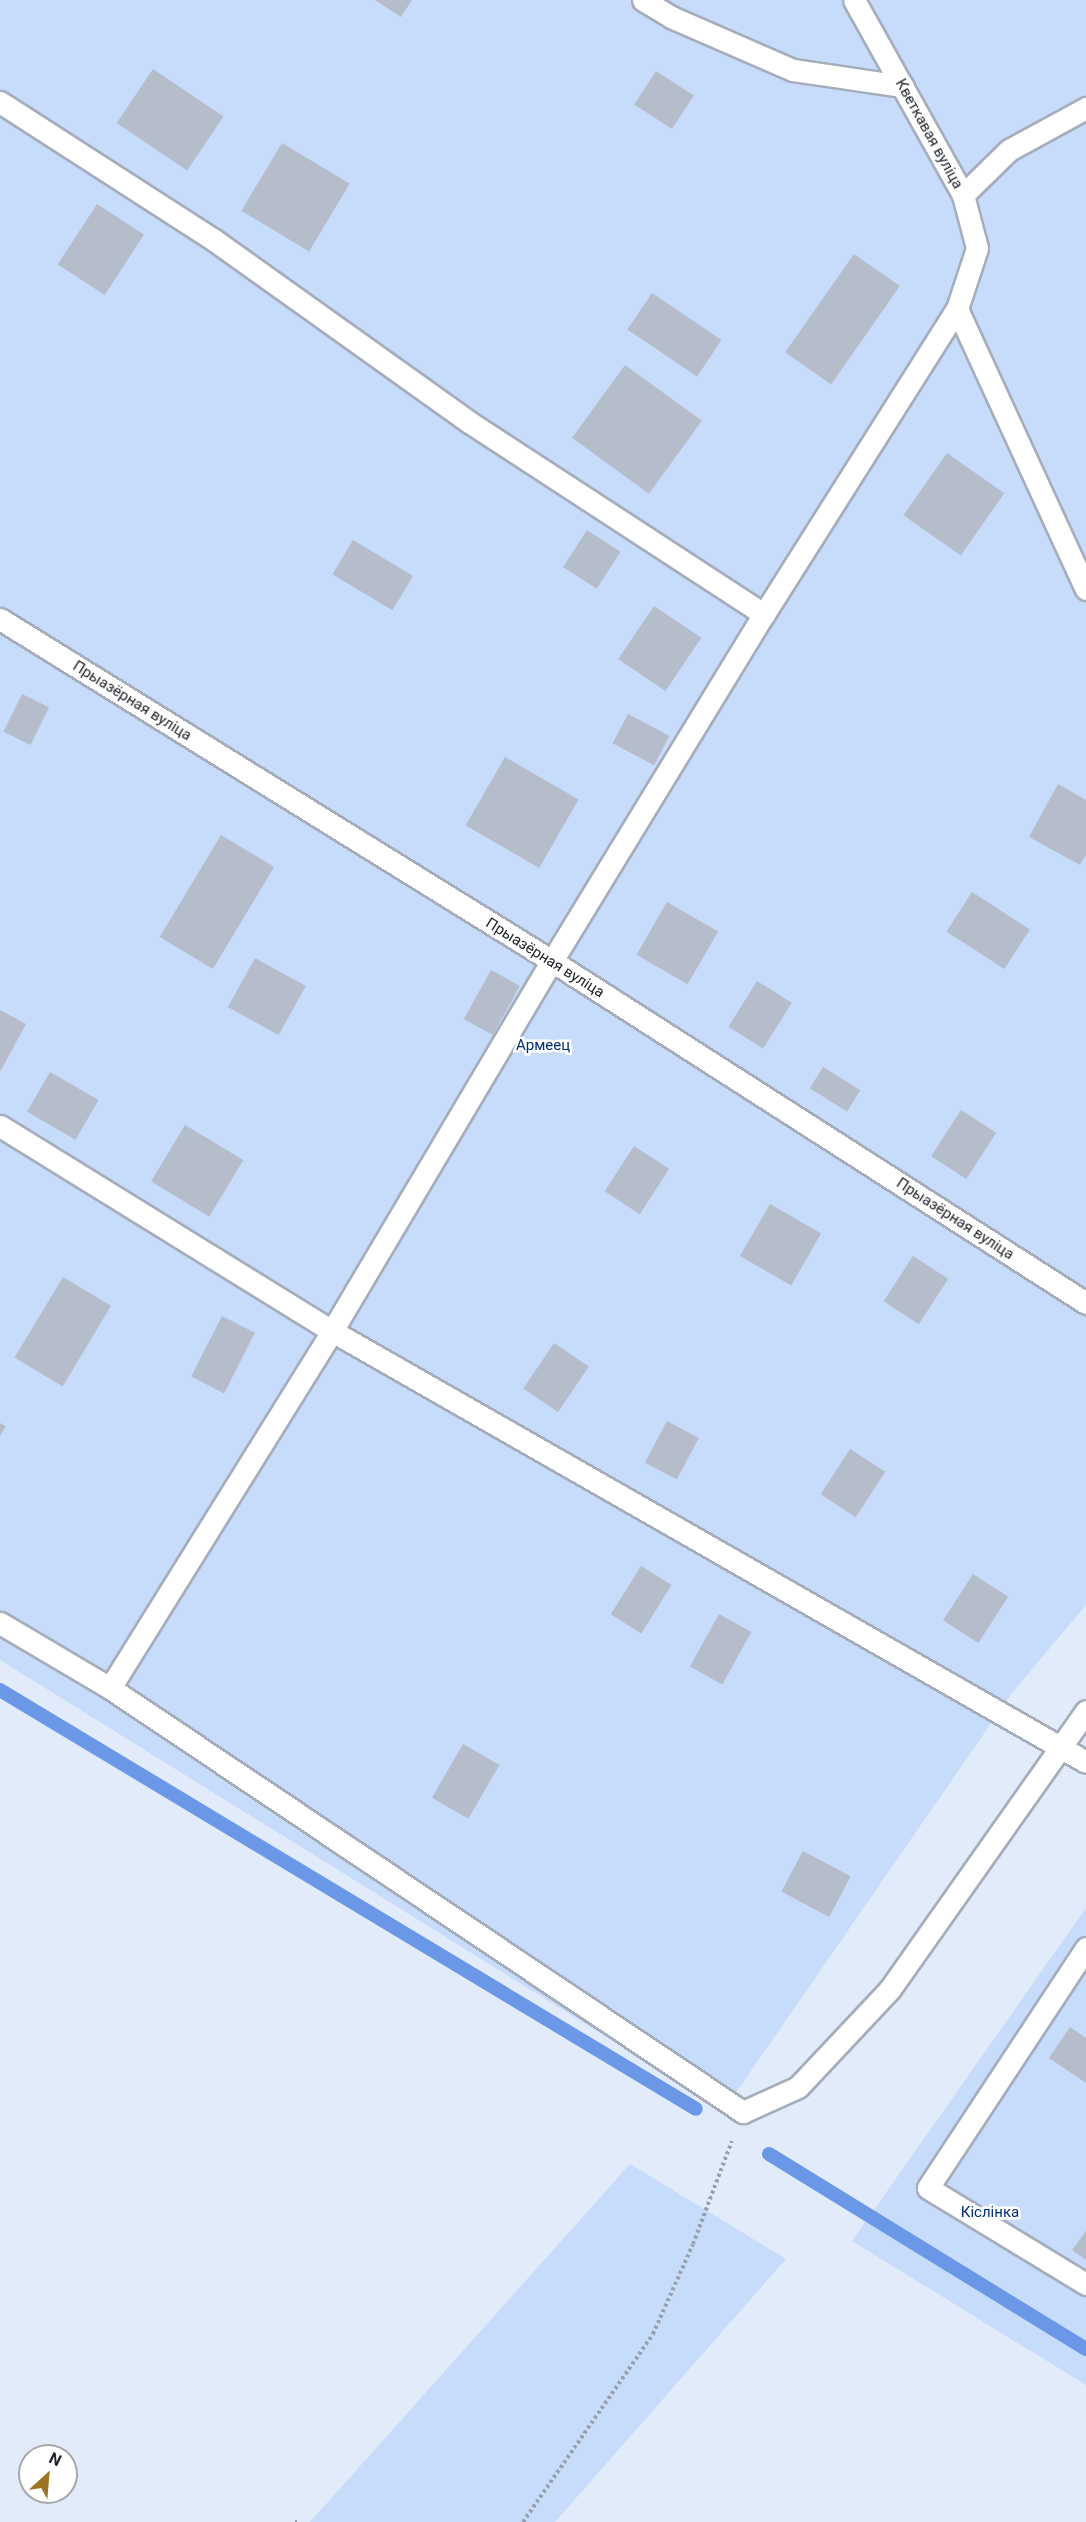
<!DOCTYPE html>
<html>
<head>
<meta charset="utf-8">
<style>
	body { margin:0 }
	#map { position:relative; width:1086px; height:2522px; overflow:hidden; background:#e2ebfa; font-family:Roboto,sans-serif }
	div>[style] { position:absolute }
	[style*='--x'] { left:calc(var(--x)*1px); top:calc(var(--y)*1px); width:calc(var(--w)*1px); rotate:calc(var(--a)*1deg) }
	.green>* { inset:0; background:#c7dbfb }
	.stream>* { height:14px; margin:-7px; padding:0 7px; transform-origin:7px; border-radius:7px; background:#6a98e6 }
	.building>* { inset:0; background:#b5bdcb; transform-origin:0 0 }
	.path>* { height:4px; margin-top:-2px; transform-origin:0; background:repeating-linear-gradient(90deg,#99a0ab 0 3px,transparent 0 6px) }
	.roads { filter:drop-shadow(2px 0 #a5adbb) drop-shadow(-2px 0 #a5adbb) drop-shadow(0 2px #a5adbb) drop-shadow(0 -2px #a5adbb) }
	.lane>* { height:21px; margin:-10.5px; padding:0 10.5px; transform-origin:10.5px; border-radius:10.5px; background:#fff }
	span { translate:-50% -50%; white-space:nowrap; text-align:center; line-height:1.15; -webkit-text-stroke:5px #fff; paint-order:stroke }
	.street-label { font-size:15px; color:#21252a }
	.park-label { font-size:15px; color:#052e72 }
	.north { position:absolute; left:18px; top:2444px; width:60px; height:60px; box-sizing:border-box; background:#fff; border:2px solid #a6a8aa; border-radius:50%; rotate:26deg; font-size:16px; font-weight:700; line-height:24px; text-align:center; color:#21252a }
	.north::after { content:''; display:block; margin:auto; width:21px; height:27px; background:#9d7421; clip-path:polygon(50% 0,100% 100%,50% 72%,0 100%) }
</style>
</head>
<body>
<div id="map">
	<div class="green">
		<div style="clip-path:polygon(0 0,1086px 0,1086px 1605px,1012px 1693px,724px 2110px,0 1660px)"></div>
		<div style="clip-path:polygon(1086px 1908px,1086px 2385px,852px 2241px)"></div>
		<div style="clip-path:polygon(630px 2164px,786px 2259px,555px 2522px,310px 2522px)"></div>
	</div>
	<div class="stream">
		<div style="--x:0;--y:1690;--w:812;--a:31.05"></div>
		<div style="--x:769;--y:2154;--w:372;--a:31.6"></div>
	</div>
	<div class="building">
		<div style="clip-path:polygon(375px 0,412px 0,401px 17px)"></div>
		<div style="left:153px;top:69px;width:85px;height:65px;rotate:34deg"></div>
		<div style="left:656px;top:71px;width:45px;height:40px;rotate:33deg"></div>
		<div style="left:282px;top:143px;width:79px;height:79px;rotate:31deg"></div>
		<div style="left:97px;top:204px;width:56px;height:72px;rotate:33deg"></div>
		<div style="left:854px;top:254px;width:56px;height:120px;rotate:35deg"></div>
		<div style="left:652px;top:293px;width:84px;height:44px;rotate:34deg"></div>
		<div style="left:625px;top:365px;width:95px;height:90px;rotate:36deg"></div>
		<div style="left:947px;top:453px;width:70px;height:76px;rotate:35deg"></div>
		<div style="left:587px;top:530px;width:40px;height:44px;rotate:33deg"></div>
		<div style="left:353px;top:540px;width:70px;height:40px;rotate:31deg"></div>
		<div style="left:654px;top:606px;width:57px;height:64px;rotate:34deg"></div>
		<div style="left:22px;top:694px;width:30px;height:42px;rotate:26deg"></div>
		<div style="left:628px;top:714px;width:47px;height:33px;rotate:28deg"></div>
		<div style="left:505px;top:757px;width:85px;height:79px;rotate:30deg"></div>
		<div style="clip-path:polygon(1058px 784px,1086px 800px,1086px 855px,1080px 865px,1029px 837px)"></div>
		<div style="left:221px;top:835px;width:62px;height:119px;rotate:31deg"></div>
		<div style="left:972px;top:892px;width:69px;height:47px;rotate:33deg"></div>
		<div style="left:667px;top:902px;width:59px;height:61px;rotate:30deg"></div>
		<div style="left:255px;top:958px;width:58px;height:56px;rotate:29deg"></div>
		<div style="left:491px;top:970px;width:33px;height:56px;rotate:29deg"></div>
		<div style="left:757px;top:981px;width:41px;height:54px;rotate:32deg"></div>
		<div style="clip-path:polygon(0 1010px,26px 1024px,0 1072px)"></div>
		<div style="left:823px;top:1067px;width:44px;height:25px;rotate:32deg"></div>
		<div style="left:50px;top:1072px;width:56px;height:46px;rotate:30deg"></div>
		<div style="left:961px;top:1110px;width:42px;height:55px;rotate:33deg"></div>
		<div style="left:185px;top:1125px;width:68px;height:66px;rotate:31deg"></div>
		<div style="left:634px;top:1146px;width:42px;height:54px;rotate:33deg"></div>
		<div style="left:770px;top:1204px;width:59px;height:60px;rotate:30deg"></div>
		<div style="left:913px;top:1256px;width:42px;height:54px;rotate:33deg"></div>
		<div style="left:63px;top:1277px;width:56px;height:94px;rotate:31deg"></div>
		<div style="left:222px;top:1316px;width:37px;height:68px;rotate:27deg"></div>
		<div style="left:554px;top:1343px;width:42px;height:55px;rotate:34deg"></div>
		<div style="left:667px;top:1421px;width:36px;height:47px;rotate:28deg"></div>
		<div style="clip-path:polygon(0 1423px,6px 1426px,0 1436px)"></div>
		<div style="left:850px;top:1449px;width:42px;height:54px;rotate:33deg"></div>
		<div style="left:641px;top:1566px;width:36px;height:57px;rotate:32deg"></div>
		<div style="left:973px;top:1574px;width:42px;height:55px;rotate:33deg"></div>
		<div style="left:719px;top:1614px;width:37px;height:60px;rotate:29deg"></div>
		<div style="left:463px;top:1744px;width:42px;height:62px;rotate:30deg"></div>
		<div style="left:803px;top:1851px;width:54px;height:46px;rotate:28deg"></div>
		<div style="clip-path:polygon(1070px 2027px,1086px 2038px,1086px 2083px,1049px 2058px)"></div>
		<div style="clip-path:polygon(1086px 2231px,1086px 2260px,1072px 2250px)"></div>
	</div>
	<div class="path">
		<div style="--x:295;--y:2522;--w:2;--a:0"></div>
		<div style="--x:523;--y:2522;--w:229;--a:-55.3"></div>
		<div style="--x:653;--y:2334;--w:98;--a:-66"></div>
		<div style="--x:693;--y:2244;--w:110;--a:-69.3"></div>
	</div>
	<div class="roads">
		<div class="lane">
			<div style="--x:643;--y:0;--w:33;--a:31"></div>
			<div style="--x:671;--y:17;--w:133;--a:23.5"></div>
			<div style="--x:793;--y:70;--w:111;--a:8.3"></div>
			<div style="--x:0;--y:102;--w:255;--a:32.8"></div>
			<div style="--x:214;--y:240;--w:313;--a:35.5"></div>
			<div style="--x:469;--y:422;--w:352;--a:33.1"></div>
			<div style="--x:963;--y:195;--w:64;--a:-44.4"></div>
			<div style="--x:1009;--y:150;--w:88;--a:-28.6"></div>
			<div style="--x:957;--y:309;--w:308;--a:65.3"></div>
			<div style="--x:0;--y:619;--w:649;--a:31.78"></div>
			<div style="--x:552;--y:961;--w:634;--a:32.64"></div>
			<div style="--x:0;--y:1126;--w:390;--a:31.7"></div>
			<div style="--x:332;--y:1331;--w:868;--a:29.75"></div>
			<div style="--x:0;--y:1623;--w:128;--a:30.6"></div>
			<div style="--x:110;--y:1688;--w:762;--a:33.82"></div>
			<div style="--x:743;--y:2112;--w:60;--a:-24.4"></div>
			<div style="--x:798;--y:2087;--w:134;--a:-46.8"></div>
			<div style="--x:890;--y:1989;--w:340;--a:-54.8"></div>
			<div style="--x:110;--y:1688;--w:420;--a:-58.1"></div>
			<div style="--x:332;--y:1331;--w:430;--a:-59.3"></div>
			<div style="--x:552;--y:961;--w:407;--a:-58.6"></div>
			<div style="--x:764;--y:614;--w:361;--a:-57.7"></div>
			<div style="--x:957;--y:309;--w:64;--a:-71.8"></div>
			<div style="--x:977;--y:248;--w:55;--a:-104.8"></div>
			<div style="--x:963;--y:195;--w:223;--a:-119.2"></div>
			<div style="--x:1086;--y:1948;--w:287;--a:123.4"></div>
			<div style="--x:928;--y:2188;--w:185;--a:31.3"></div>
		</div>
	</div>
	<div class="street-label">
		<span style="left:929px;top:134px;rotate:61deg">Кветкавая вуліца</span>
		<span style="left:132px;top:701px;rotate:32deg">Прыазёрная вуліца</span>
		<span style="left:545px;top:958px;rotate:32deg">Прыазёрная вуліца</span>
		<span style="left:955px;top:1219px;rotate:33deg">Прыазёрная вуліца</span>
	</div>
	<div class="park-label">
		<span style="left:543px;top:1046px">Армеец</span>
		<span style="left:990px;top:2213px">Кіслінка</span>
	</div>
	<div class="north">N</div>
</div>
</body>
</html>
